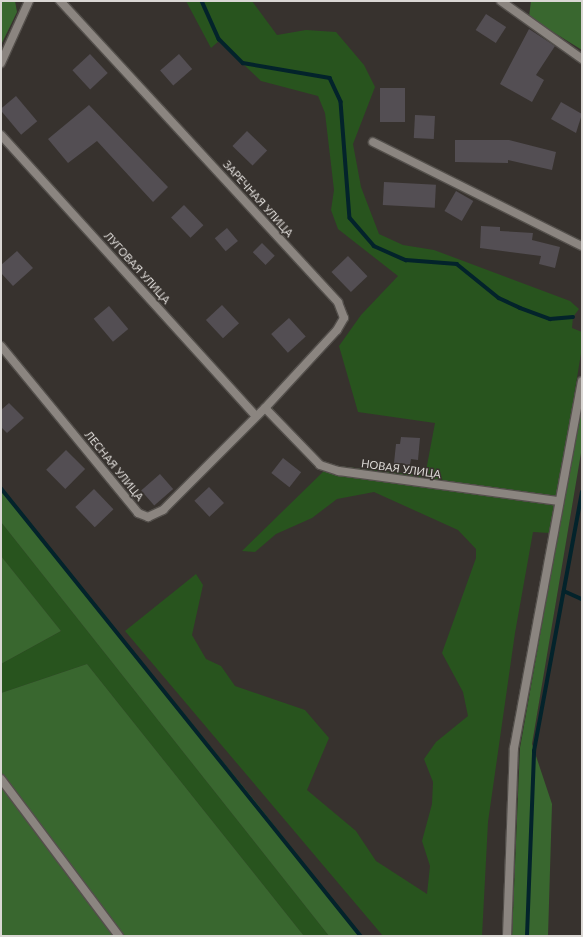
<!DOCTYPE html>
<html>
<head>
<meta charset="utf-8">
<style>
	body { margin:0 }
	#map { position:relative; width:583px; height:937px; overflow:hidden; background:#37322e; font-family:Lato,sans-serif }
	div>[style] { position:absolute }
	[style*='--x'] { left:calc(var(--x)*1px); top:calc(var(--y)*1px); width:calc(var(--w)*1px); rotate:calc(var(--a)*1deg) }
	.green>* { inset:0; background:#28541e }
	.forest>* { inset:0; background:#39672f }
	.stream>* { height:3.5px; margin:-1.75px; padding:0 1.75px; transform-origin:1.75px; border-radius:1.75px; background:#03232b }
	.building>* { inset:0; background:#534e53; transform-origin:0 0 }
	.roads { filter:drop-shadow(1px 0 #534f4b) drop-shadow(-1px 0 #534f4b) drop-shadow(0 1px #534f4b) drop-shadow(0 -1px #534f4b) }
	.street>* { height:8px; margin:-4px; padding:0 4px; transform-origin:4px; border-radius:4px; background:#8b8580 }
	span { translate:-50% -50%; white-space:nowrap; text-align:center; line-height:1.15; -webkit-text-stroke:3px #37322e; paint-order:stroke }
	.street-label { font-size:11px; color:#dad7d4 }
	.frame { position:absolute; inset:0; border:2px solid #dad7d4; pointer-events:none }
</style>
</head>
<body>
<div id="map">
	<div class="green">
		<div style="clip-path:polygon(186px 1px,252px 1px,277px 35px,306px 30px,336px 32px,364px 65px,375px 87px,353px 144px,361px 187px,379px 234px,403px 245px,434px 250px,570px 301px,579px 309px,573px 317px,572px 328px,582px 332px,582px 347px,557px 501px,550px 533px,533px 532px,515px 633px,488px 822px,482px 936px,383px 936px,125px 631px,196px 574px,203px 585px,192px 635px,206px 659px,221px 666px,235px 686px,305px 710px,329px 738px,307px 790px,356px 831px,376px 861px,427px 894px,430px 866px,422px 841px,432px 804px,433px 782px,424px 759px,436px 742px,468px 716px,463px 692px,442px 653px,476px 558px,476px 549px,458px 530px,374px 492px,337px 499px,312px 518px,276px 534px,255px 552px,242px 551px,330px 465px,425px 476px,435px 423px,358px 412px,339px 346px,361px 315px,398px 276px,338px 229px,331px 210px,334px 190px,325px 113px,318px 96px,261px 81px,219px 41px,211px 48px)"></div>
		<div style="clip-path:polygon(1px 522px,329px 936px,304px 936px,87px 664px,1px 693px,1px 664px,61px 631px,1px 556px)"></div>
	</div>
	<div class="forest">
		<div style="clip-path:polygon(1px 1px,15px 1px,17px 12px,1px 45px)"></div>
		<div style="clip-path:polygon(531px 1px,582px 1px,582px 50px,529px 17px)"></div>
		<div style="clip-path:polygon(582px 399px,582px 447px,532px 744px,552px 804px,548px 936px,512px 936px,520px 748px)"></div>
		<div style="clip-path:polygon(1px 488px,258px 805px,361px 936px,329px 936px,1px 522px)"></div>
		<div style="clip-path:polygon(1px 556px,61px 631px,1px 664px)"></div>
		<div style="clip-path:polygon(87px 664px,304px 936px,1px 936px,1px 693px)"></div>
	</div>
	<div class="stream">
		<div style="--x:202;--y:1;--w:42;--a:65.9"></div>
		<div style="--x:219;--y:39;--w:34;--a:45"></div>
		<div style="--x:243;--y:63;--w:88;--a:9.8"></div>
		<div style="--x:330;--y:78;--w:26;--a:65"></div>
		<div style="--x:341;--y:102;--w:116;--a:85.6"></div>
		<div style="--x:350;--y:218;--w:37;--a:49"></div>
		<div style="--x:374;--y:246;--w:35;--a:24"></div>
		<div style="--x:406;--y:260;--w:51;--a:4.5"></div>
		<div style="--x:457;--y:264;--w:54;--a:39"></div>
		<div style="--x:499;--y:298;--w:23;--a:25"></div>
		<div style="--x:520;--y:308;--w:32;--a:20"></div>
		<div style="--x:550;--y:319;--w:23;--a:-5"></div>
		<div style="--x:1;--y:488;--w:575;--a:51.22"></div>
		<div style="--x:564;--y:591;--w:20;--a:24"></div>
		<div style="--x:527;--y:936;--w:185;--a:-87.8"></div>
		<div style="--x:534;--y:751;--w:263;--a:-79.5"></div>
	</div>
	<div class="building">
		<div style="left:486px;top:14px;width:24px;height:19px;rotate:33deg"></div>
		<div style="clip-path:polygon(529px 29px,555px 46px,536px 75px,544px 80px,532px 102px,500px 84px)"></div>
		<div style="left:90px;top:54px;width:26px;height:24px;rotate:47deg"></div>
		<div style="left:179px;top:54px;width:20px;height:25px;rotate:49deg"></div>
		<div style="left:380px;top:88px;width:25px;height:34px"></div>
		<div style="left:16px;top:96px;width:33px;height:21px;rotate:50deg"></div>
		<div style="clip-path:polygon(561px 102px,582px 114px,576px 133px,551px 119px)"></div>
		<div style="clip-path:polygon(89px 105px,168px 187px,153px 202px,97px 141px,68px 163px,48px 139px)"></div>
		<div style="left:415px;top:115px;width:20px;height:23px;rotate:3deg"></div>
		<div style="left:247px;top:131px;width:28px;height:21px;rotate:44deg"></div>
		<div style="clip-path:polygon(455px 140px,509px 140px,556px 152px,552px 170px,508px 160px,508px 163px,455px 162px)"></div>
		<div style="left:384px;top:182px;width:52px;height:23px;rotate:3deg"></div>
		<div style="left:456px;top:191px;width:20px;height:23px;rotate:30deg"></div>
		<div style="left:184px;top:205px;width:28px;height:18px;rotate:46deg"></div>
		<div style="clip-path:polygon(481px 226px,500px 227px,500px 231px,533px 233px,532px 240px,560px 247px,555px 268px,539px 264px,541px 256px,480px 248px)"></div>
		<div style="left:227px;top:228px;width:17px;height:16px;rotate:50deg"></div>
		<div style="left:262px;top:243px;width:18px;height:13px;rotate:45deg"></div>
		<div style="clip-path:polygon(17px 251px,33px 268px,13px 286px,1px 273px,1px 265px)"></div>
		<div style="left:348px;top:256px;width:28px;height:23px;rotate:46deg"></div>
		<div style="left:222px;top:305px;width:25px;height:22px;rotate:47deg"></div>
		<div style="left:109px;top:306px;width:30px;height:20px;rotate:50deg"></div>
		<div style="left:289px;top:318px;width:25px;height:24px;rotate:48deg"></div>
		<div style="clip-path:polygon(9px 403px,24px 418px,7px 433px,1px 427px,1px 410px)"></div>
		<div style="clip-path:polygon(401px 437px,420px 438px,418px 460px,411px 459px,410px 465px,394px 463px,396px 444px,400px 444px)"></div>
		<div style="left:66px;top:450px;width:27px;height:28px;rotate:45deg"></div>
		<div style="left:283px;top:458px;width:23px;height:19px;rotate:38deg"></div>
		<div style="left:160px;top:474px;width:20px;height:25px;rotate:49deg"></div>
		<div style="left:209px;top:487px;width:22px;height:20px;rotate:47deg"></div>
		<div style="left:94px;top:489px;width:28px;height:26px;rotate:46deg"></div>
	</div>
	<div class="roads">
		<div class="street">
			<div style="--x:501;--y:1;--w:100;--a:35.6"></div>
			<div style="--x:1;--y:63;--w:68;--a:-65.7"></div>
			<div style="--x:1;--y:135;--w:379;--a:47.8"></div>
			<div style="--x:373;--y:142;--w:233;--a:26.5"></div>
			<div style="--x:1;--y:346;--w:216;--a:50.6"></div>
			<div style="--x:138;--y:513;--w:11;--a:22"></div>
			<div style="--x:148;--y:517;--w:17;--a:-25"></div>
			<div style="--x:163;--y:510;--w:144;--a:-45"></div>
			<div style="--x:265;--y:408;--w:106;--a:-47.3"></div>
			<div style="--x:337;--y:330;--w:14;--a:-60"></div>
			<div style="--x:344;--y:318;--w:17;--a:-111"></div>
			<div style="--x:338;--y:302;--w:410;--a:-132.7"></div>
			<div style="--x:265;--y:408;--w:79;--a:46"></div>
			<div style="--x:320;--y:465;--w:20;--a:18"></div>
			<div style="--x:339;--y:471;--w:220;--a:7.8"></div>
			<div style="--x:1;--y:779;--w:196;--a:53.1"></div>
			<div style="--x:507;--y:936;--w:188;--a:-87.9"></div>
			<div style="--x:514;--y:748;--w:373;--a:-79.5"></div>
		</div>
	</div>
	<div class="street-label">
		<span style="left:258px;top:199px;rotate:48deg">ЗАРЕЧНАЯ УЛИЦА</span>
		<span style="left:137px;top:268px;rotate:48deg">ЛУГОВАЯ УЛИЦА</span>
		<span style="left:114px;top:466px;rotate:51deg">ЛЕСНАЯ УЛИЦА</span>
		<span style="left:401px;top:469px;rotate:8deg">НОВАЯ УЛИЦА</span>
	</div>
	<div class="frame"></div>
</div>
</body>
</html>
